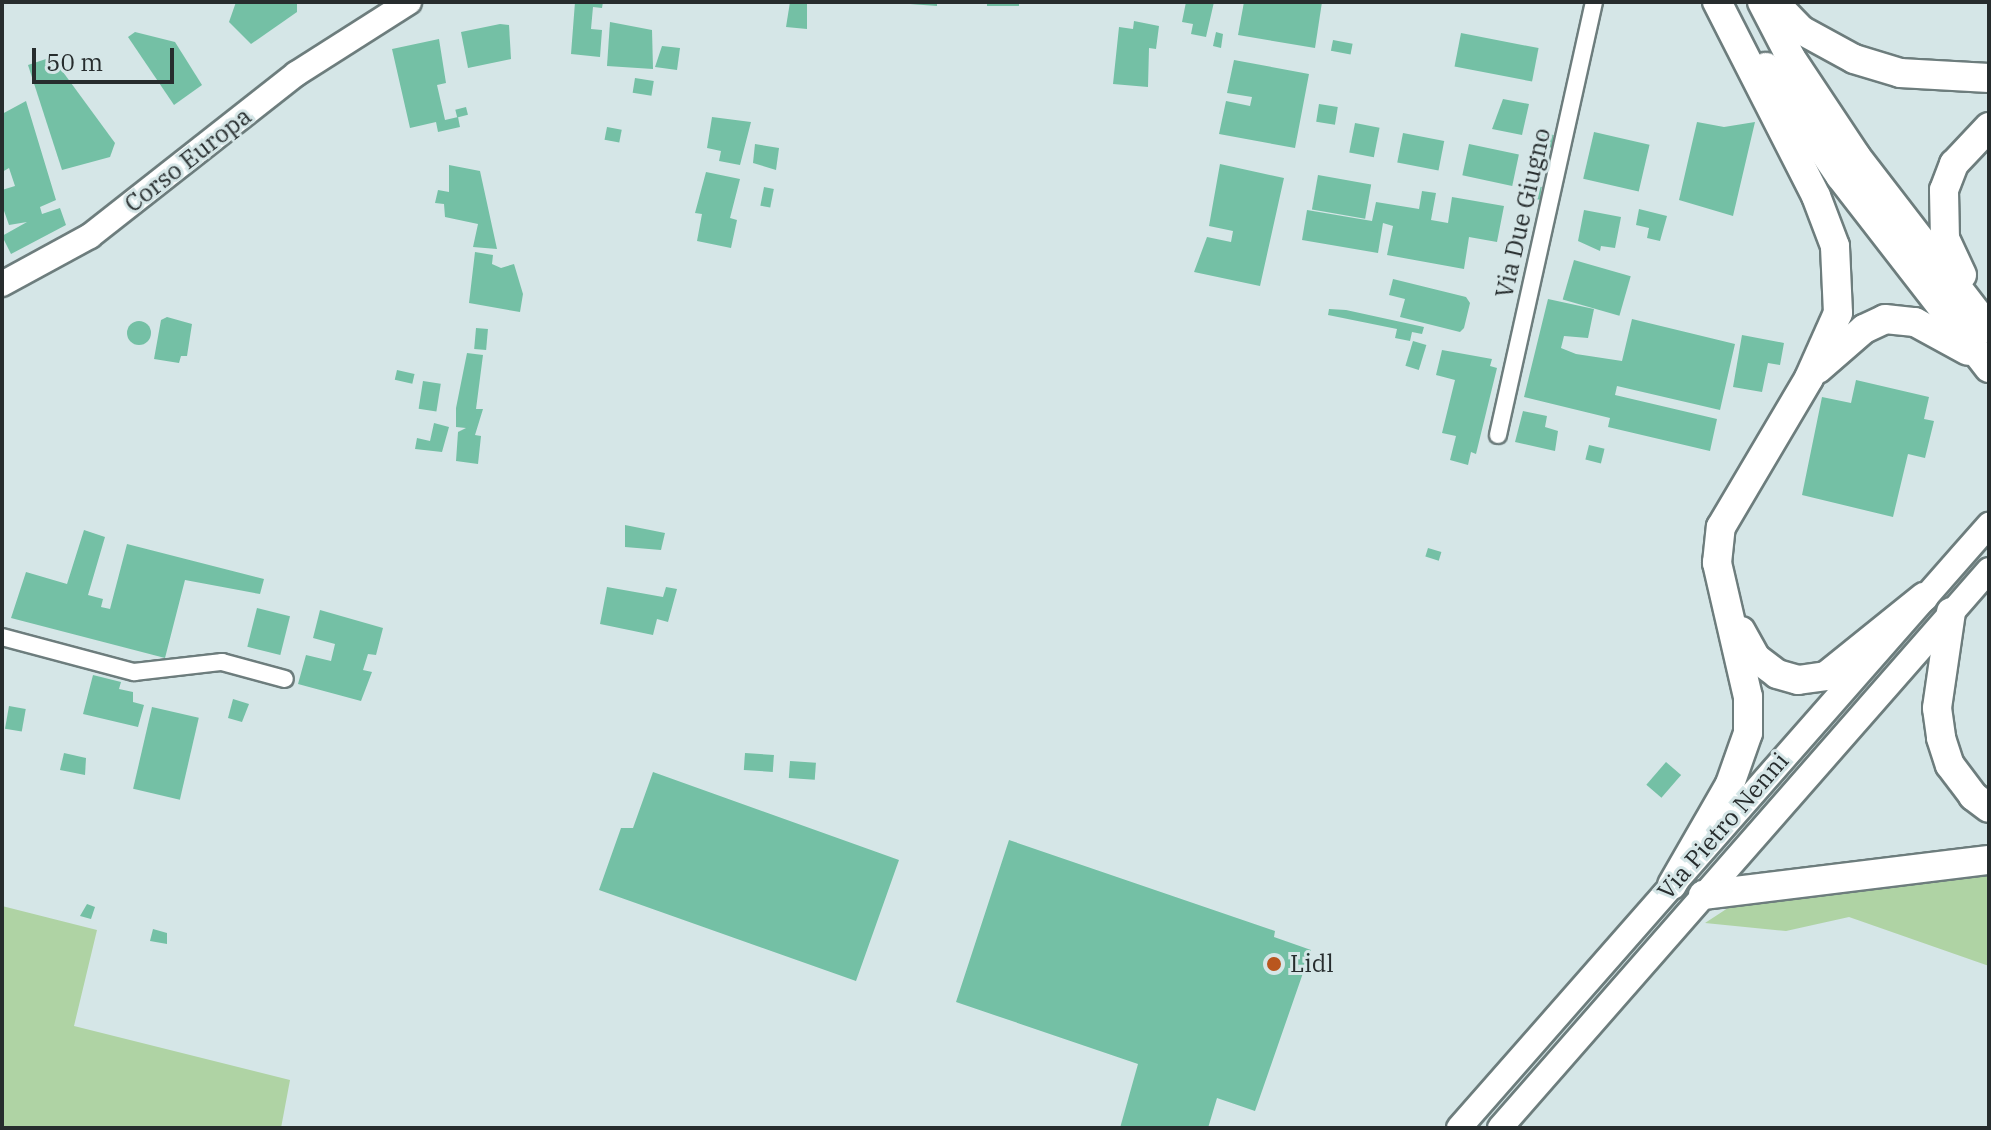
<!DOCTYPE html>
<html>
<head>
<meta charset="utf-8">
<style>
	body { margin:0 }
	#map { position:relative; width:1991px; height:1130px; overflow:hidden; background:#d5e6e7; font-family:"IBM Plex Serif",serif }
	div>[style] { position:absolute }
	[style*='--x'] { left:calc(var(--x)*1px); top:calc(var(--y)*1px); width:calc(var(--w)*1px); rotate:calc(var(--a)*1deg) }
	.green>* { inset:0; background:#afd3a4 }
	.building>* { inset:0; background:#74c0a5; transform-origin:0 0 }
	.round { border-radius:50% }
	.roads { filter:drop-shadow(2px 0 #6d7d7d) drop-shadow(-2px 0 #6d7d7d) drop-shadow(0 2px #6d7d7d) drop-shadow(0 -2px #6d7d7d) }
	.street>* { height:16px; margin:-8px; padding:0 8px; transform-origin:8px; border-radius:8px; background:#fff }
	.primary>* { height:24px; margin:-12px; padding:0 12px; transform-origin:12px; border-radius:12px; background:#fff }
	.highway>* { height:28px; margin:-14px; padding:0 14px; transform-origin:14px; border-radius:14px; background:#fff }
	.dots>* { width:22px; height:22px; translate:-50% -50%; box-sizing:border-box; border:4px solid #d5e6e7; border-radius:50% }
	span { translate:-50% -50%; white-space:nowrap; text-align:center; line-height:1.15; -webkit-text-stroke:6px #d5e6e7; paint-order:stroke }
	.street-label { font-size:24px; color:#272d2e }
	.poi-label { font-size:24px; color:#272d2e }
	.left { translate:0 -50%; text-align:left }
	.frame { position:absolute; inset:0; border:4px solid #272d2e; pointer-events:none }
	.scale { position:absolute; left:32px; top:48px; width:142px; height:36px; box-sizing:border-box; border:4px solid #272d2e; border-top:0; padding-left:10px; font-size:24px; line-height:28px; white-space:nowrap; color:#272d2e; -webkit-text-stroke:6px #d5e6e7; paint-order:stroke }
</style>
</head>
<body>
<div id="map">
	<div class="green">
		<div style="clip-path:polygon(1989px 870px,1989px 966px,1849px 917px,1786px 931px,1705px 923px,1731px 906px,1761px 897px)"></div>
		<div style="clip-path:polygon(2px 906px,97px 930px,74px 1026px,290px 1080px,281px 1128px,2px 1128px)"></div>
	</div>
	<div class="building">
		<div style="clip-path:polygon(236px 2px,297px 2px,297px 12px,251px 44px,229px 22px)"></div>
		<div style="clip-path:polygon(575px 2px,603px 2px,602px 8px,593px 7px,591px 29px,602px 30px,600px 57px,571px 54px)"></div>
		<div style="clip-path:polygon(790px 2px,807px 2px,807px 29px,786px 27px)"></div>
		<div style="clip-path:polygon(911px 2px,937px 2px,937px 6px,910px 4px)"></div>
		<div style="left:987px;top:2px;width:32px;height:4px"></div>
		<div style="clip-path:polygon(1186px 2px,1214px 2px,1206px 37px,1191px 34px,1193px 24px,1182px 22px)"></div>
		<div style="clip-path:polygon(1244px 2px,1322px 2px,1315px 48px,1238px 35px)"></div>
		<div style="clip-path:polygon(1134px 21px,1159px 26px,1156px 49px,1149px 48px,1148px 87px,1113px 84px,1119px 27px,1133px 29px)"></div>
		<div style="clip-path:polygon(610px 22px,652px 30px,653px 69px,607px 66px)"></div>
		<div style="clip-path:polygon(500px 24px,509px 25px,511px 59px,468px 68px,461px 32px)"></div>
		<div style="clip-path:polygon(135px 32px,175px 42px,202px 85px,174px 105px,128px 37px)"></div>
		<div style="clip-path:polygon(1216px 32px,1223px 34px,1221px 48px,1213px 46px)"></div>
		<div style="left:1461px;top:33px;width:79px;height:34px;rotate:11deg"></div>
		<div style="clip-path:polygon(439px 39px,446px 83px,437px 85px,445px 120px,458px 117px,460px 127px,438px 132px,436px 122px,410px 128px,392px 49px)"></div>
		<div style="left:1333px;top:40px;width:20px;height:11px;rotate:11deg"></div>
		<div style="clip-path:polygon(662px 46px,680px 48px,677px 70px,655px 67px)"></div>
		<div style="clip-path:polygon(52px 57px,115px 143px,110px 157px,62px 170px,28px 65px)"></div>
		<div style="clip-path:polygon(1234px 60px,1309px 74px,1295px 148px,1219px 134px,1226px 101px,1250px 106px,1252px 97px,1227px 93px)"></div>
		<div style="left:635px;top:78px;width:19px;height:15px;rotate:9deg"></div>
		<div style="clip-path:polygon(1503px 99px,1529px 104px,1522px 135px,1492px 129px)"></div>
		<div style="clip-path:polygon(26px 101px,56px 200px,40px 207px,42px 214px,60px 208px,66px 225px,11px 254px,2px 236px,27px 222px,9px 225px,3px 208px,2px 190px,15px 186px,9px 168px,2px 172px,2px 114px)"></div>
		<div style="left:1319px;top:104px;width:19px;height:18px;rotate:9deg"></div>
		<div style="left:466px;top:107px;width:8px;height:11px;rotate:76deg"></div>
		<div style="clip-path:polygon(712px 117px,751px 122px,740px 165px,719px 161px,721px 151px,707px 148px)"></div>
		<div style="clip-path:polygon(1697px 122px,1724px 127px,1755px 122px,1733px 216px,1679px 200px)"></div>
		<div style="left:1355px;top:123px;width:25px;height:30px;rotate:11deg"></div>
		<div style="left:607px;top:127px;width:15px;height:13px;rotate:11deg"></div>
		<div style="left:1594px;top:132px;width:57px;height:48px;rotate:13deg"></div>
		<div style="left:1403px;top:133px;width:42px;height:30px;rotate:11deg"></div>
		<div style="left:1542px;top:133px;width:12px;height:13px;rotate:9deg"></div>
		<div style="clip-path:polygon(755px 144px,779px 148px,776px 170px,753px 163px)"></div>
		<div style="left:1469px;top:144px;width:51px;height:32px;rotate:12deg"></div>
		<div style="clip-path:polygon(1220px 164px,1284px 178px,1260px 286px,1194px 272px,1207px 237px,1231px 242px,1233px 231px,1209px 226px)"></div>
		<div style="clip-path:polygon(449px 165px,480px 171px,497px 249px,473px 247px,478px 224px,445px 217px,444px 204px,435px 203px,438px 190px,449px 192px)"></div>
		<div style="clip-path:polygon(706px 172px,740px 179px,730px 218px,737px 220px,731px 248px,697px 241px,702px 214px,695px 213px)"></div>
		<div style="left:1318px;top:175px;width:54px;height:35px;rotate:10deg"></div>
		<div style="left:1530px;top:185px;width:12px;height:13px;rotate:9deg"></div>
		<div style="left:764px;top:187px;width:10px;height:19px;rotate:11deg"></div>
		<div style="clip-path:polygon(1422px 191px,1436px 193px,1431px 220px,1448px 223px,1452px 197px,1504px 206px,1497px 242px,1469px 237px,1464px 269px,1387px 255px,1393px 226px,1383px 223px,1378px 253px,1302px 240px,1307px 210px,1372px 221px,1376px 202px,1419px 209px)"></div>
		<div style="clip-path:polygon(1639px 209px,1667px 216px,1660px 241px,1647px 238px,1649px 228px,1636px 225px)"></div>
		<div style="clip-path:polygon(1584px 210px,1621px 217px,1615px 248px,1601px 246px,1600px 251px,1578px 241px)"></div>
		<div style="clip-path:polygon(475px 252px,493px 255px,492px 264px,501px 268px,514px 264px,523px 294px,520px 312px,469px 303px)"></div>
		<div style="left:1574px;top:260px;width:59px;height:41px;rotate:16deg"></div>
		<div style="clip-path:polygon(1393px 279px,1466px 297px,1470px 303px,1464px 328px,1460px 332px,1400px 317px,1405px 299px,1389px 295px)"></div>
		<div style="clip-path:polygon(1548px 299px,1594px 309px,1588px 338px,1564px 336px,1561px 348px,1576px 354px,1622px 361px,1632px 319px,1735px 344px,1720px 410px,1617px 386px,1615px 395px,1717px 419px,1710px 451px,1608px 427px,1610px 418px,1524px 397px)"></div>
		<div style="clip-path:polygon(1329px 309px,1346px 310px,1424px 327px,1422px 334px,1412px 332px,1410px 341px,1395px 338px,1397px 329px,1328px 315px)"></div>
		<div style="clip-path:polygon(167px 317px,192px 324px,187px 356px,181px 356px,179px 363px,154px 359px,161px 320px)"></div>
		<div class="round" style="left:127px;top:321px;width:24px;height:24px"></div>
		<div style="left:476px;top:328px;width:12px;height:21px;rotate:5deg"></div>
		<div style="clip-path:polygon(1742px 335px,1784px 343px,1780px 365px,1768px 363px,1762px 392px,1733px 387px)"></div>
		<div style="left:1413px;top:341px;width:14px;height:26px;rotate:17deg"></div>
		<div style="clip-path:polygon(1442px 350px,1492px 359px,1490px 366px,1497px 368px,1476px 454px,1471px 452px,1468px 465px,1450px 460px,1456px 436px,1442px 433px,1455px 380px,1436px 375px)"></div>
		<div style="clip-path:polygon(467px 353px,483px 355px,476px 409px,483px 409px,475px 435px,481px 436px,478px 464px,456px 461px,458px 432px,466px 428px,456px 427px,456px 408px)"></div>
		<div style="left:397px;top:370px;width:18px;height:10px;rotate:13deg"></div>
		<div style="clip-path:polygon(1856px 380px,1929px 397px,1924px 419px,1934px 421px,1925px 458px,1908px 454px,1893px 517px,1802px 495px,1822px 397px,1851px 403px)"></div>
		<div style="left:423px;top:381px;width:18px;height:28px;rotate:9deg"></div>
		<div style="clip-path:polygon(1523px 411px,1547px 416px,1545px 427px,1558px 431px,1555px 451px,1515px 442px)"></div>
		<div style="clip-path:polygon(434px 423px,449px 427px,442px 452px,415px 449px,417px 438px,430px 441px)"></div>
		<div style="left:1589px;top:445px;width:16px;height:15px;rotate:14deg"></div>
		<div style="clip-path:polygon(625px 525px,665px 533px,661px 550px,625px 547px)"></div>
		<div style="clip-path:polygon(84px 530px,105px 537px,88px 595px,103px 599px,101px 607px,110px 609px,127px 544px,264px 579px,260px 594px,185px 580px,165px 658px,11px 618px,26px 572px,67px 584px)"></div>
		<div style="left:1428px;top:548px;width:14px;height:9px;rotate:17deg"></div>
		<div style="clip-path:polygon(607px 587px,663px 597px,666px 587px,677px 589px,668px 622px,657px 619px,653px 635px,600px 624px)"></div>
		<div style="left:257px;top:608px;width:34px;height:40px;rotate:14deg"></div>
		<div style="clip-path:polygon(320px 610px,383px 628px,376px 655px,368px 654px,363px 670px,372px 672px,361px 701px,298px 684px,306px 655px,331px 661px,335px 644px,313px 638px)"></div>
		<div style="clip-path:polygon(93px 675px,121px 682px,119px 689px,133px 692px,133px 702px,144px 705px,138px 727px,83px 714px)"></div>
		<div style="clip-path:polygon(233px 699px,249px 704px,242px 722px,228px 718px)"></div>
		<div style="left:9px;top:706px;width:17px;height:23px;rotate:10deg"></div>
		<div style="left:152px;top:707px;width:48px;height:84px;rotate:13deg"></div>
		<div style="clip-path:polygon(64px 753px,86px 758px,85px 775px,60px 770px)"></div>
		<div style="left:745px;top:753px;width:29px;height:17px;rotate:4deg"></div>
		<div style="left:790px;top:761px;width:26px;height:17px;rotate:4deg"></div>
		<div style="left:1666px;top:762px;width:20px;height:30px;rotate:41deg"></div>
		<div style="clip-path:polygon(653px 772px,899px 860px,856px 981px,599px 890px,621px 828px,633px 828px)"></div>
		<div style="clip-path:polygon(1009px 840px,1275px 931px,1274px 937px,1311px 950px,1255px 1111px,1217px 1098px,1208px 1128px,1120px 1128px,1138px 1064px,956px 1002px)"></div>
		<div style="clip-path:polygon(87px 904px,95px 907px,91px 919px,80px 916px)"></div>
		<div style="clip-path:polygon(153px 929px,167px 933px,167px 944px,150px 941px)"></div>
	</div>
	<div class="roads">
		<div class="street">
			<div style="--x:1498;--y:435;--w:444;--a:-77.5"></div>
			<div style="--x:2;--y:637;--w:137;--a:14.9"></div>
			<div style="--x:134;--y:672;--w:89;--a:-6.5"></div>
			<div style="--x:222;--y:662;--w:65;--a:15.1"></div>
		</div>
		<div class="primary">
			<div style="--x:2;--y:284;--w:100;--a:-28.6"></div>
			<div style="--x:90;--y:236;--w:262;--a:-38.2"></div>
			<div style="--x:296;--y:74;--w:134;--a:-32.5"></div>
			<div style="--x:1459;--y:1128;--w:803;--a:-48.69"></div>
			<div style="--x:1500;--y:1128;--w:742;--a:-48.77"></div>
		</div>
		<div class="highway">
			<div style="--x:1762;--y:2;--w:63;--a:62.6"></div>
			<div style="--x:1791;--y:58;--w:118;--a:56.4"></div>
			<div style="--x:1856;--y:156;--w:218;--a:52.4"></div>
			<div style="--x:1774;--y:2;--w:39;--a:46"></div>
			<div style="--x:1801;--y:30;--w:60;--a:28.7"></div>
			<div style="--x:1854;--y:59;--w:48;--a:16.9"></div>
			<div style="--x:1900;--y:73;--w:89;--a:3.2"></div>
			<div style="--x:1766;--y:67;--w:132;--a:55.8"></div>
			<div style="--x:1840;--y:176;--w:243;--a:52.2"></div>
			<div style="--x:1962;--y:275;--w:40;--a:-115"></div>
			<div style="--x:1945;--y:239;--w:49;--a:-91.2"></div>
			<div style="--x:1944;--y:190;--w:28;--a:-69"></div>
			<div style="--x:1954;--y:164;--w:51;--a:-46.6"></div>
			<div style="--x:1818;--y:369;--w:61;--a:-41"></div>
			<div style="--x:1864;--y:329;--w:23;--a:-25"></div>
			<div style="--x:1885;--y:319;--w:30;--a:6"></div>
			<div style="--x:1915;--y:322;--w:60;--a:28.7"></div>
			<div style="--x:1951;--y:612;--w:97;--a:98.3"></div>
			<div style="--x:1937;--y:708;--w:30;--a:82"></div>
			<div style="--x:1941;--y:738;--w:28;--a:72"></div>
			<div style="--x:1950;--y:765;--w:39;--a:53"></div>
			<div style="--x:1973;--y:796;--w:20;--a:37"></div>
			<div style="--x:1741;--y:631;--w:31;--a:61"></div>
			<div style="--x:1756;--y:658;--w:26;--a:37"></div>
			<div style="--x:1777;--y:674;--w:22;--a:16"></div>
			<div style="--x:1798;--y:680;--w:28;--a:-8"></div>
			<div style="--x:1826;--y:676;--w:126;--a:-38.9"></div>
			<div style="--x:1672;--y:885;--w:116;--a:-60.1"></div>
			<div style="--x:1730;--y:784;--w:54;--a:-70.6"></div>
			<div style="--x:1748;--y:733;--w:36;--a:-90"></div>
			<div style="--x:1748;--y:697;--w:138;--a:-103"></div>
			<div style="--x:1717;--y:563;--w:36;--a:-84"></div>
			<div style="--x:1721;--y:527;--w:173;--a:-59.4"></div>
			<div style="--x:1809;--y:378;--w:71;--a:-66"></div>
			<div style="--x:1838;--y:313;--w:67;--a:-92.6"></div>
			<div style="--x:1835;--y:246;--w:53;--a:-110.8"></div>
			<div style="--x:1816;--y:196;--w:218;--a:-117"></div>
			<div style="--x:1703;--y:895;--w:288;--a:-7"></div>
		</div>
	</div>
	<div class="dots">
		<div style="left:1274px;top:964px;background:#b9561e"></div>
	</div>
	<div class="street-label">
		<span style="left:188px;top:160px;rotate:-38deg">Corso Europa</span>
		<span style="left:1523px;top:213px;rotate:-77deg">Via Due Giugno</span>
		<span style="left:1723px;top:826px;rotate:-49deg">Via Pietro Nenni</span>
	</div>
	<div class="poi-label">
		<span class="left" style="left:1290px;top:964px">Lidl</span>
	</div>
	<div class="frame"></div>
	<div class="scale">50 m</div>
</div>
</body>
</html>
